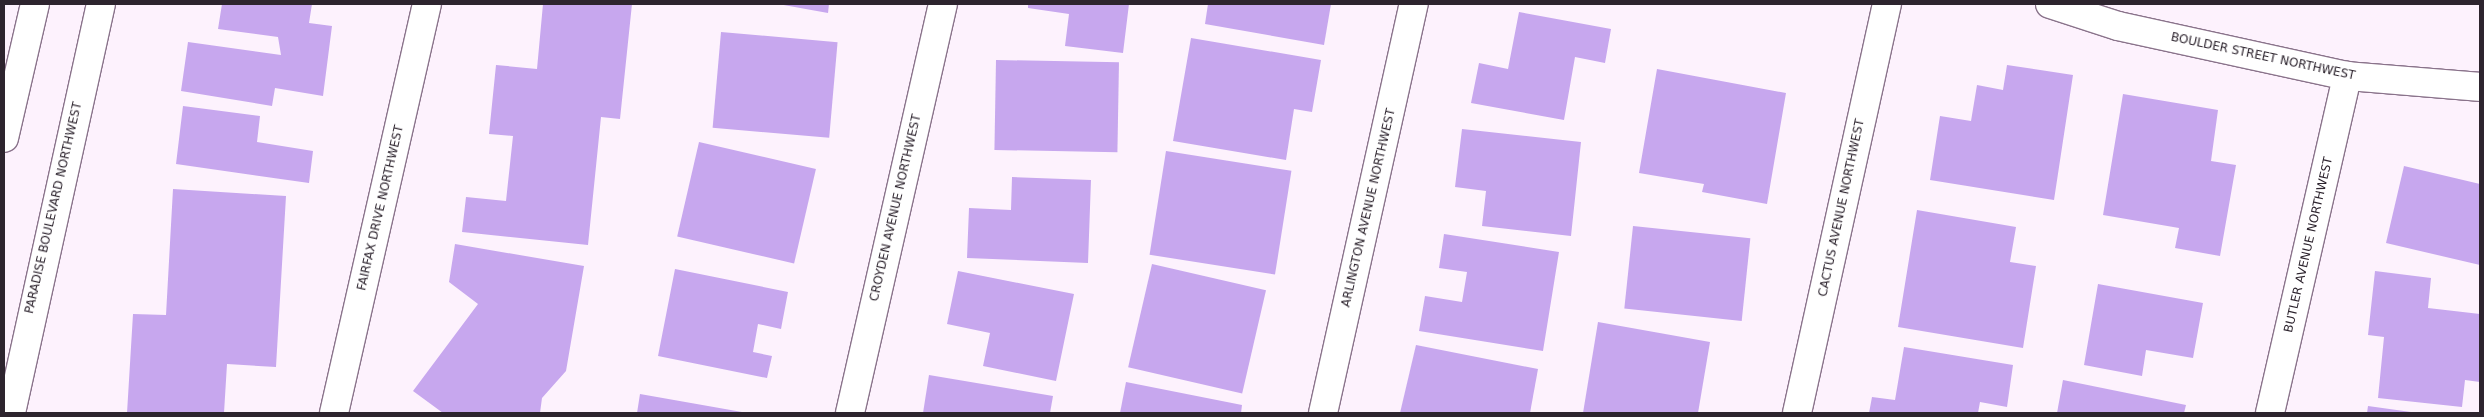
<!DOCTYPE html>
<html>
<head>
<meta charset="utf-8">
<style>
	body { margin:0 }
	#map { position:relative; width:2484px; height:417px; overflow:hidden; background:#fdf2fd; font-family:"DejaVu Sans",sans-serif }
	div>[style] { position:absolute }
	[style*='--x'] { left:calc(var(--x)*1px); top:calc(var(--y)*1px); width:calc(var(--w)*1px); rotate:calc(var(--a)*1deg) }
	.building>* { inset:0; background:#c7a7ee; transform-origin:0 0 }
	.roads { filter:drop-shadow(1px 0 #8a738b) drop-shadow(-1px 0 #8a738b) drop-shadow(0 1px #8a738b) drop-shadow(0 -1px #8a738b) }
	.minor>* { height:28px; margin:-14px; padding:0 14px; transform-origin:14px; border-radius:14px; background:#fff }
	.tertiary>* { height:28px; margin:-14px; padding:0 14px; transform-origin:14px; border-radius:14px; background:#fff }
	span { translate:-50% -50%; white-space:nowrap; text-align:center; line-height:1.15; -webkit-text-stroke:4.5px #fff; paint-order:stroke }
	.street-label { font-size:12px; color:#2d242e }
	.frame { position:absolute; inset:0; border:5px solid #2d242e; pointer-events:none }
</style>
</head>
<body>
<div id="map">
	<div class="building">
		<div style="clip-path:polygon(222px 4px,312px 4px,309px 23px,332px 26px,323px 96px,275px 88px,272px 106px,181px 91px,188px 42px,281px 55px,278px 37px,218px 29px)"></div>
		<div style="clip-path:polygon(543px 4px,632px 4px,620px 119px,601px 117px,588px 245px,462px 232px,466px 197px,506px 201px,513px 136px,489px 134px,496px 65px,537px 69px)"></div>
		<div style="clip-path:polygon(778px 4px,829px 4px,828px 13px)"></div>
		<div style="clip-path:polygon(1028px 4px,1129px 4px,1123px 53px,1065px 46px,1069px 14px,1028px 8px)"></div>
		<div style="clip-path:polygon(1208px 4px,1331px 4px,1324px 45px,1205px 24px)"></div>
		<div style="clip-path:polygon(1519px 12px,1611px 29px,1605px 63px,1575px 57px,1564px 120px,1471px 103px,1479px 63px,1508px 69px)"></div>
		<div style="left:721px;top:32px;width:117px;height:96px;rotate:5deg"></div>
		<div style="clip-path:polygon(1191px 38px,1321px 60px,1312px 112px,1294px 109px,1286px 160px,1173px 141px)"></div>
		<div style="left:996px;top:60px;width:123px;height:90px;rotate:1deg"></div>
		<div style="clip-path:polygon(2007px 65px,2073px 75px,2054px 200px,1930px 180px,1940px 116px,1971px 121px,1977px 85px,2003px 90px)"></div>
		<div style="clip-path:polygon(1657px 69px,1786px 93px,1767px 204px,1702px 192px,1704px 184px,1639px 173px)"></div>
		<div style="clip-path:polygon(2123px 94px,2218px 110px,2211px 161px,2236px 165px,2220px 256px,2175px 248px,2179px 228px,2103px 215px)"></div>
		<div style="clip-path:polygon(183px 106px,260px 116px,257px 142px,313px 151px,309px 183px,176px 164px)"></div>
		<div style="clip-path:polygon(1462px 129px,1581px 142px,1571px 236px,1482px 226px,1486px 191px,1455px 187px)"></div>
		<div style="left:699px;top:142px;width:120px;height:97px;rotate:13deg"></div>
		<div style="left:1166px;top:151px;width:127px;height:105px;rotate:9deg"></div>
		<div style="clip-path:polygon(2404px 166px,2480px 184px,2480px 265px,2386px 243px)"></div>
		<div style="clip-path:polygon(1012px 177px,1091px 180px,1088px 263px,967px 258px,969px 208px,1011px 210px)"></div>
		<div style="clip-path:polygon(173px 189px,286px 196px,276px 367px,227px 364px,224px 413px,127px 413px,133px 314px,166px 315px)"></div>
		<div style="clip-path:polygon(1917px 210px,2016px 227px,2010px 262px,2036px 266px,2023px 348px,1898px 327px)"></div>
		<div style="left:1633px;top:226px;width:118px;height:83px;rotate:6deg"></div>
		<div style="clip-path:polygon(1444px 234px,1559px 252px,1543px 351px,1419px 331px,1425px 296px,1462px 302px,1467px 272px,1439px 268px)"></div>
		<div style="clip-path:polygon(455px 244px,584px 266px,566px 371px,542px 398px,540px 413px,443px 413px,413px 391px,478px 304px,449px 282px)"></div>
		<div style="left:1152px;top:264px;width:117px;height:106px;rotate:13deg"></div>
		<div style="clip-path:polygon(675px 269px,788px 292px,781px 329px,758px 324px,753px 352px,772px 356px,767px 378px,658px 356px)"></div>
		<div style="clip-path:polygon(958px 271px,1074px 294px,1056px 381px,983px 366px,990px 333px,947px 324px)"></div>
		<div style="clip-path:polygon(2375px 271px,2431px 278px,2428px 308px,2480px 314px,2480px 382px,2465px 380px,2462px 407px,2378px 398px,2384px 337px,2368px 335px)"></div>
		<div style="clip-path:polygon(2098px 284px,2203px 303px,2193px 358px,2146px 350px,2142px 376px,2084px 365px)"></div>
		<div style="clip-path:polygon(1598px 322px,1710px 342px,1698px 413px,1583px 413px)"></div>
		<div style="clip-path:polygon(1416px 345px,1538px 369px,1530px 413px,1400px 413px)"></div>
		<div style="clip-path:polygon(1904px 347px,2013px 365px,2007px 407px,1980px 402px,1978px 413px,1869px 413px,1872px 397px,1895px 400px)"></div>
		<div style="clip-path:polygon(929px 375px,1053px 396px,1050px 413px,923px 413px)"></div>
		<div style="clip-path:polygon(2063px 380px,2186px 405px,2184px 413px,2057px 413px)"></div>
		<div style="clip-path:polygon(1126px 382px,1242px 405px,1241px 413px,1120px 413px)"></div>
		<div style="clip-path:polygon(640px 394px,742px 412px,742px 413px,637px 413px)"></div>
		<div style="clip-path:polygon(2368px 406px,2411px 412px,2411px 413px,2367px 413px)"></div>
	</div>
	<div class="roads">
		<div class="minor">
			<div style="--x:2050;--y:4;--w:71;--a:17.9"></div>
			<div style="--x:2118;--y:26;--w:234;--a:12.3"></div>
			<div style="--x:2347;--y:76;--w:133;--a:4.7"></div>
			<div style="--x:334;--y:413;--w:419;--a:-77.2"></div>
			<div style="--x:850;--y:413;--w:419;--a:-77.2"></div>
			<div style="--x:1323;--y:413;--w:419;--a:-77.5"></div>
			<div style="--x:1797;--y:413;--w:419;--a:-77.6"></div>
			<div style="--x:2270;--y:413;--w:346;--a:-77.1"></div>
		</div>
		<div class="tertiary">
			<div style="--x:4;--y:138;--w:138;--a:-77"></div>
			<div style="--x:11;--y:413;--w:419;--a:-77.6"></div>
		</div>
	</div>
	<div class="street-label">
		<span style="left:2263px;top:57px;rotate:12deg">BOULDER STREET NORTHWEST</span>
		<span style="left:54px;top:208px;rotate:-77deg">PARADISE BOULEVARD NORTHWEST</span>
		<span style="left:381px;top:208px;rotate:-77deg">FAIRFAX DRIVE NORTHWEST</span>
		<span style="left:896px;top:208px;rotate:-77deg">CROYDEN AVENUE NORTHWEST</span>
		<span style="left:1369px;top:208px;rotate:-77deg">ARLINGTON AVENUE NORTHWEST</span>
		<span style="left:1842px;top:208px;rotate:-78deg">CACTUS AVENUE NORTHWEST</span>
		<span style="left:2309px;top:245px;rotate:-77deg">BUTLER AVENUE NORTHWEST</span>
	</div>
	<div class="frame"></div>
</div>
</body>
</html>
